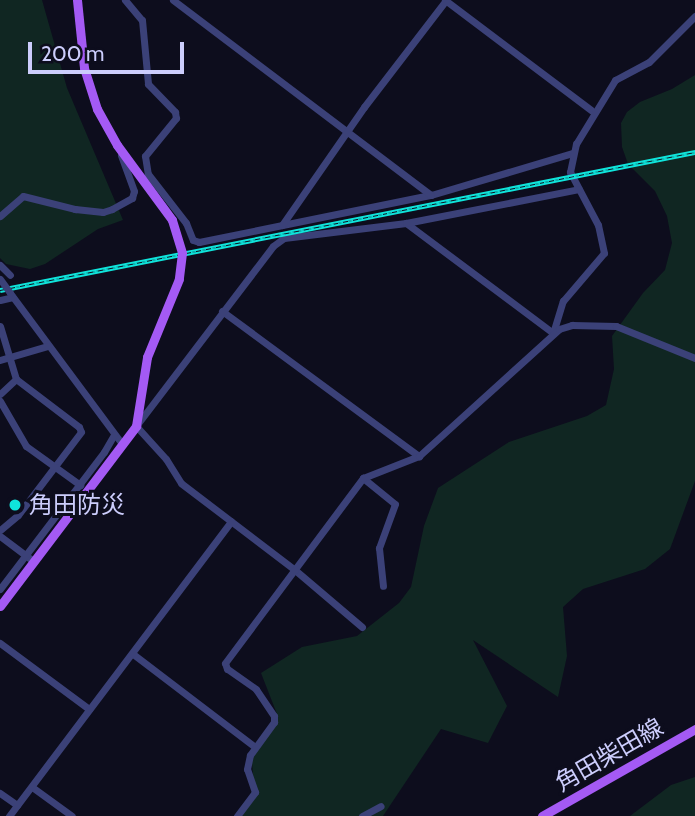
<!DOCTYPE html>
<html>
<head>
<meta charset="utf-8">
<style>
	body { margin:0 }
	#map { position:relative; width:695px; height:816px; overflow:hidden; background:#0d0d1d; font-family:Cabin,"Noto Sans JP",sans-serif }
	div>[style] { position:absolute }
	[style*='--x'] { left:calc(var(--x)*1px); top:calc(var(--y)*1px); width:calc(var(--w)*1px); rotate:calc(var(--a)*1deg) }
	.green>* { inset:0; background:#102622 }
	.minor>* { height:7px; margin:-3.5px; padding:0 3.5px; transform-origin:3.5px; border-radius:3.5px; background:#3b4178 }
	.major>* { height:9px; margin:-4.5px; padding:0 4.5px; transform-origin:4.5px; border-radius:4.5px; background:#a45af4 }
	.rail>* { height:4.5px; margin-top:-2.25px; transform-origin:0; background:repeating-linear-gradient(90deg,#0d0d1d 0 5px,#0fe4db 0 10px); box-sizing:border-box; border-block:2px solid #0fe4db }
	.minor-bridge>* { height:7px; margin:-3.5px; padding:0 3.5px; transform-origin:3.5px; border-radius:3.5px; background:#3b4178 }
	.major-bridge>* { height:9px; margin:-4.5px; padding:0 4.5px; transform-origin:4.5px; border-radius:4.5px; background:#a45af4 }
	.dots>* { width:19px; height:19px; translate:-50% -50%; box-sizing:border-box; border:4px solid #0d0d1d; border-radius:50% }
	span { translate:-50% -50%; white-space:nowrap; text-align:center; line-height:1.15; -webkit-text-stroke:6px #0d0d1d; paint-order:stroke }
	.poi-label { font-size:24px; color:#cccdfc }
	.left { translate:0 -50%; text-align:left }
	.street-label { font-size:24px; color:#cccdfc }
	.scale { position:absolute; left:28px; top:42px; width:156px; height:32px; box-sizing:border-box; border:4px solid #cccdfc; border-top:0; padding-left:9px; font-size:21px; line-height:24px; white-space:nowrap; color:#cccdfc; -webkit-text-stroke:5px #0d0d1d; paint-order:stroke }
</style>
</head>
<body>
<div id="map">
	<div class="green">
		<div style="clip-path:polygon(0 0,42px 0,67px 88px,123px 220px,98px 229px,45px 264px,30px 269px,6px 264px,0 258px)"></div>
		<div style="clip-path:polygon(695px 75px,695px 481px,670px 549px,645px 569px,583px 589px,563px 607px,567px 656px,558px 697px,473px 640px,507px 706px,488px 743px,441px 729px,383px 816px,241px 816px,254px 786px,251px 752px,277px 714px,261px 673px,302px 647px,357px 636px,399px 603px,411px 587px,424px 526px,438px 488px,509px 442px,587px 416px,606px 405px,614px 369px,612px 336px,643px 293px,665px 270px,672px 243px,667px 216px,655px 191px,628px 164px,622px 147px,621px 123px,627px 112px,640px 102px,672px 89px)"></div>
		<div style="clip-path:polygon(695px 777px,695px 816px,630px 816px,671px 785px)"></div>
	</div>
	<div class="minor">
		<div style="--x:125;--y:0;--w:26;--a:50"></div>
		<div style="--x:142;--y:20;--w:64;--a:84.6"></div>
		<div style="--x:148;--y:84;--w:39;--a:46"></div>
		<div style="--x:175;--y:112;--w:6;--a:81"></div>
		<div style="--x:176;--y:118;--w:49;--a:129.2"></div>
		<div style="--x:145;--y:156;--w:18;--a:81"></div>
		<div style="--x:148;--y:174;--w:62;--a:52.2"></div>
		<div style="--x:186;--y:223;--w:18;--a:68"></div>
		<div style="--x:193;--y:240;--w:6;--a:18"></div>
		<div style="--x:199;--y:242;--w:237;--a:-11.5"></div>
		<div style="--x:431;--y:195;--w:148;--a:-16.5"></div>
		<div style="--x:173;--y:0;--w:323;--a:37.1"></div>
		<div style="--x:445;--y:0;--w:183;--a:37"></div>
		<div style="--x:0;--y:216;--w:30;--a:-41"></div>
		<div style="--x:23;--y:196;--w:54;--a:14"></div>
		<div style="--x:75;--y:209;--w:28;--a:6"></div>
		<div style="--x:103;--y:212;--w:9;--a:-18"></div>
		<div style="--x:112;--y:209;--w:23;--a:-29"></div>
		<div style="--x:132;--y:198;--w:7;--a:-74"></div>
		<div style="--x:134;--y:191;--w:38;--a:-110"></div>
		<div style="--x:406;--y:223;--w:184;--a:36.8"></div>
		<div style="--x:282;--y:225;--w:144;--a:-55.2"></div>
		<div style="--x:364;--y:107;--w:135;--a:-52.5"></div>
		<div style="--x:0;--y:265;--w:14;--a:45"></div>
		<div style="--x:10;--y:293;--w:189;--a:53.4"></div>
		<div style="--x:0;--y:300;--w:13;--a:-13"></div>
		<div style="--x:222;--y:311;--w:245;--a:36.4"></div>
		<div style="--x:0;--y:326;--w:55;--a:73.2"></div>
		<div style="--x:16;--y:379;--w:79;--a:37.3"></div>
		<div style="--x:79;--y:427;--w:5;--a:68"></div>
		<div style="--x:81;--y:432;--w:104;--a:127.2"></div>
		<div style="--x:18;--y:515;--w:23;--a:140"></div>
		<div style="--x:553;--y:333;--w:34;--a:-73"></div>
		<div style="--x:563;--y:301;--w:63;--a:-49.5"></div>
		<div style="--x:604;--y:253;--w:29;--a:-102"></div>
		<div style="--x:598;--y:225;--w:60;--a:-117.8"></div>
		<div style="--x:570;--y:172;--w:29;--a:-78"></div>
		<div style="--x:576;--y:144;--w:75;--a:-58.6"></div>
		<div style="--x:615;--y:80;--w:38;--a:-28"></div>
		<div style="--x:649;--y:62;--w:65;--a:-45"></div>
		<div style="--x:0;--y:360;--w:50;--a:-16.3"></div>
		<div style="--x:0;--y:394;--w:22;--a:-43"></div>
		<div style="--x:0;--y:401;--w:52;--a:60"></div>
		<div style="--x:26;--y:446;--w:67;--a:35.8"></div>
		<div style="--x:363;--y:478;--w:41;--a:39.1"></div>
		<div style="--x:395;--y:504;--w:47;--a:110"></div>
		<div style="--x:379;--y:548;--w:38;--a:84"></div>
		<div style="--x:0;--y:536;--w:38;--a:37"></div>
		<div style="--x:0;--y:589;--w:172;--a:-52.8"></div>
		<div style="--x:104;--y:452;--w:20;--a:-60"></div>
		<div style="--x:362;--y:627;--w:88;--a:-139.6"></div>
		<div style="--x:295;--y:570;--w:143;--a:-142.7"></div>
		<div style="--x:181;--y:483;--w:28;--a:-122"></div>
		<div style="--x:166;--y:459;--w:45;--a:-132.3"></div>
		<div style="--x:136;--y:426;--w:226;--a:-52.7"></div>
		<div style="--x:273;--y:246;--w:14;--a:-36"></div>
		<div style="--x:284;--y:238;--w:123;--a:-7"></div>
		<div style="--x:406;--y:223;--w:176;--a:-11.1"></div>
		<div style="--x:0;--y:643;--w:111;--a:36.6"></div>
		<div style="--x:133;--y:654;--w:153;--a:37.3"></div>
		<div style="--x:32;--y:787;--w:49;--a:35.9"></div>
		<div style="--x:0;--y:793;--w:21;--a:35"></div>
		<div style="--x:9;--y:816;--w:369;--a:-53"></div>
		<div style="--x:237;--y:816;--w:30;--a:-53"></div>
		<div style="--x:255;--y:792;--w:24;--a:-109"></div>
		<div style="--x:247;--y:769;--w:14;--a:-78"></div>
		<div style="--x:250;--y:755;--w:41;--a:-54"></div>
		<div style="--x:274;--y:722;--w:6;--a:-90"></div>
		<div style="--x:274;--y:716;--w:32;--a:-124"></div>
		<div style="--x:256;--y:689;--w:35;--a:-145"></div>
		<div style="--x:227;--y:669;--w:6;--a:-108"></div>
		<div style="--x:225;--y:663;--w:231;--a:-53.3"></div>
		<div style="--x:363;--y:478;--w:60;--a:-21.4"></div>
		<div style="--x:419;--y:456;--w:189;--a:-42.2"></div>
		<div style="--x:559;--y:329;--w:14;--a:-17"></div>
		<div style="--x:572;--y:325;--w:44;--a:1.3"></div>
		<div style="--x:616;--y:326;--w:85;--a:22.1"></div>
		<div style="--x:362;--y:816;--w:21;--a:-28"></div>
	</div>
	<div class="major">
		<div style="--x:77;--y:0;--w:68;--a:84.1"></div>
		<div style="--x:84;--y:68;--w:43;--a:72.4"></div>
		<div style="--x:97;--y:109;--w:41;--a:60.9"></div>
		<div style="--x:117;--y:145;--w:93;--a:53.7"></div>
		<div style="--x:0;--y:606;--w:226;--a:-52.9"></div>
		<div style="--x:136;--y:426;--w:70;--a:-80.9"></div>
		<div style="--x:147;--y:357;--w:84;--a:-67.7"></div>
		<div style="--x:542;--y:816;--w:176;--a:-29.6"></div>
	</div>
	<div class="rail">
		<div style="--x:0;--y:290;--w:709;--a:-11.23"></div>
	</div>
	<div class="minor-bridge">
		<div style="--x:0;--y:279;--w:17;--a:54"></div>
	</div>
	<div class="major-bridge">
		<div style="--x:172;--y:220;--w:34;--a:73"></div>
		<div style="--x:182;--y:253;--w:26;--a:97"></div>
	</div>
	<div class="dots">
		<div style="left:15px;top:505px;background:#0fe4db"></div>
	</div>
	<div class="poi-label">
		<span class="left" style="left:29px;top:505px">角田防災</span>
	</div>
	<div class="street-label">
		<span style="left:609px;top:755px;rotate:-30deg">角田柴田線</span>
	</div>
	<div class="scale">200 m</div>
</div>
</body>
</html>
